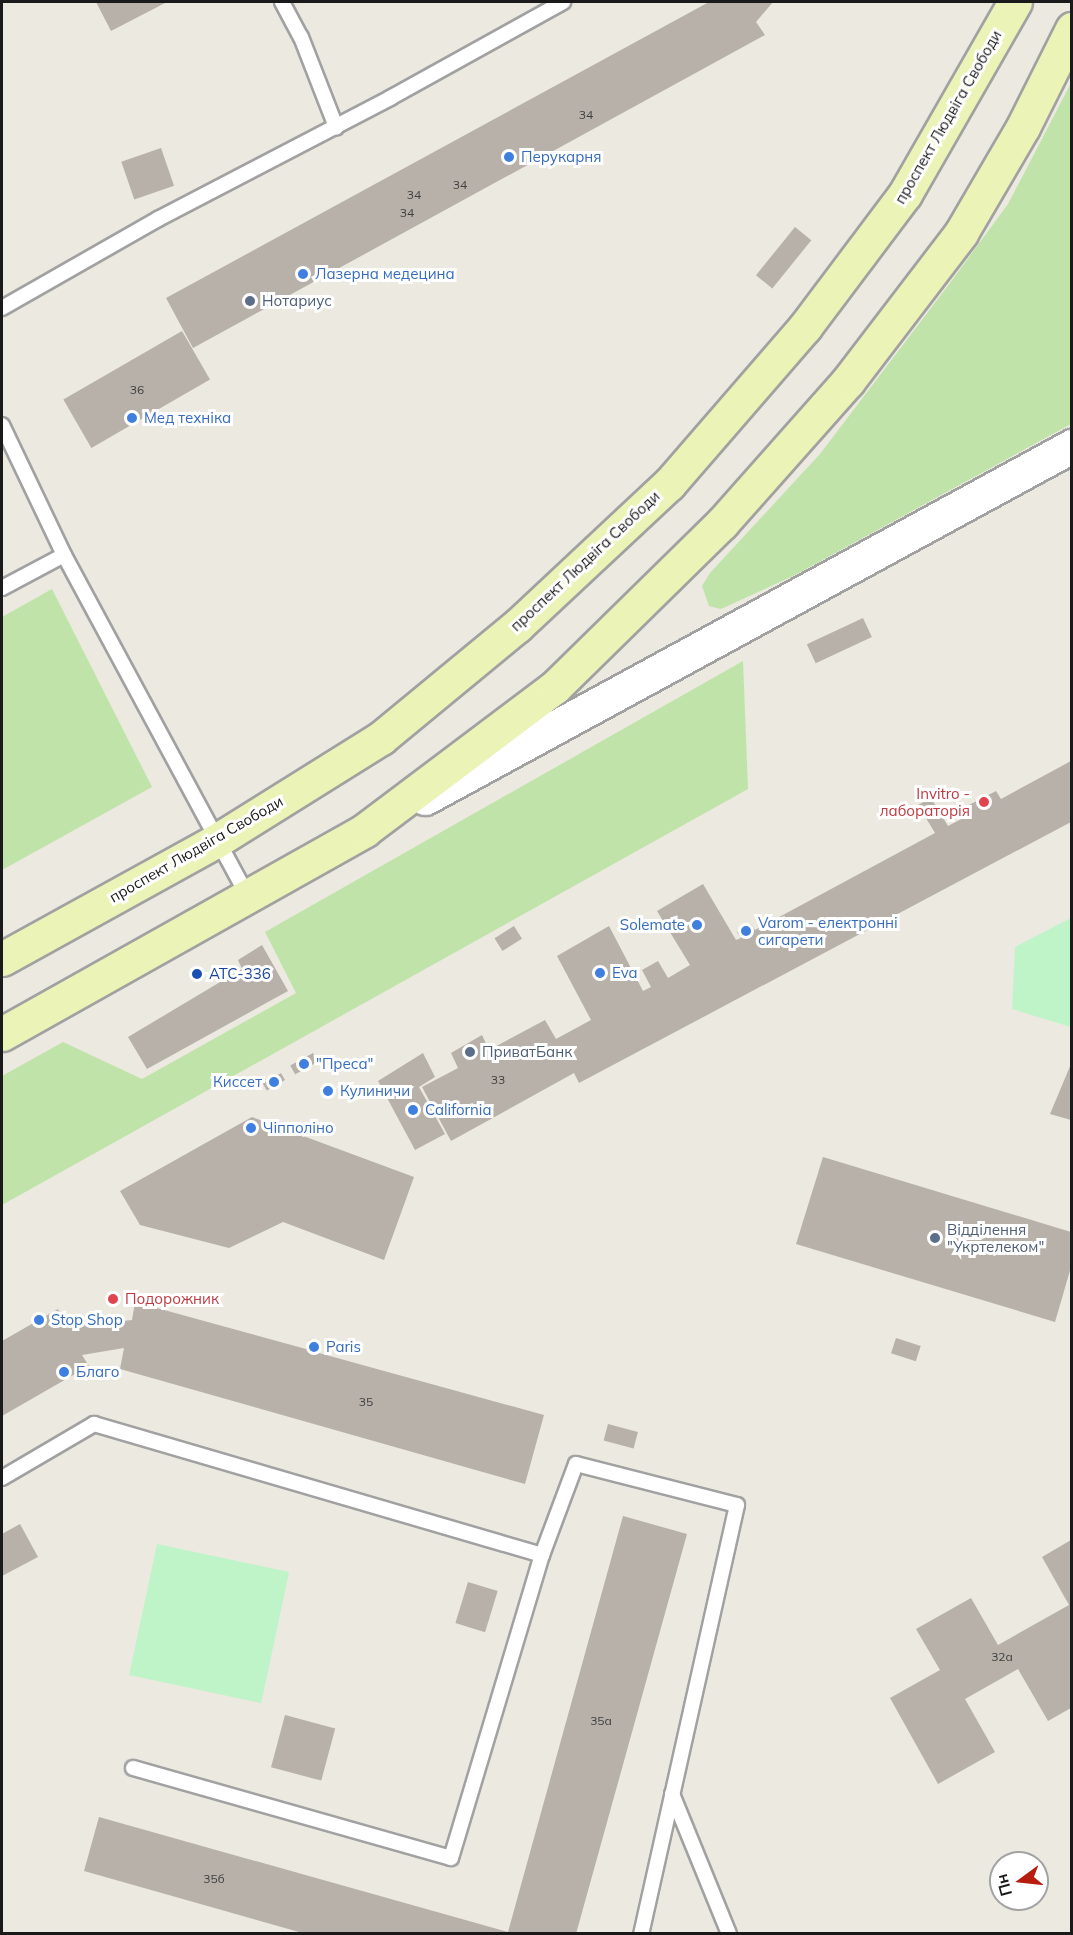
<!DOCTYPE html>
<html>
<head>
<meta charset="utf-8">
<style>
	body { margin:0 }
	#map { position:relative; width:1073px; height:1935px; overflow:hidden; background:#ebe9e0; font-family:Mulish,sans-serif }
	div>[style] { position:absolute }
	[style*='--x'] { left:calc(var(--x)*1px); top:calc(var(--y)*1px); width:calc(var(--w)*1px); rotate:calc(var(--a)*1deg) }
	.grass>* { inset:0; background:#c0e3a9 }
	.park>* { inset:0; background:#bff4c8; transform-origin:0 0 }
	.building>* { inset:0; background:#b7b1aa; transform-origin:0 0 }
	.roads { filter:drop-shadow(2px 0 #a1a1a1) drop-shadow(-2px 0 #a1a1a1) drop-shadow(0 2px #a1a1a1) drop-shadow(0 -2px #a1a1a1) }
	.service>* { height:14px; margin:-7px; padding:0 7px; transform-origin:7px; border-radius:7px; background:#fff }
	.tertiary>* { height:33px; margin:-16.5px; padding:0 16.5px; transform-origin:16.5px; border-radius:16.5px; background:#fff }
	.secondary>* { height:33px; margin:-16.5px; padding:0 16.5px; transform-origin:16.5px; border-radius:16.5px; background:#ebf4b6 }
	.dots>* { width:16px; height:16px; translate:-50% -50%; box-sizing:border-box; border:3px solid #fff; border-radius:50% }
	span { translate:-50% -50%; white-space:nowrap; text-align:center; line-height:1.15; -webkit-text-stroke:6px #fff; paint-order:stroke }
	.number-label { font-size:12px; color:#41403e }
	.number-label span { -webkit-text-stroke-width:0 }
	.street-label { font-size:15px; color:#1a1a1a }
	.shop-label { font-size:15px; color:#366cbe }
	.left { translate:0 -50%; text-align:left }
	.right { translate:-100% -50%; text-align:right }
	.service-label { font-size:15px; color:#4e5e75 }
	.health-label { font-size:15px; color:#be3a42 }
	.transit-label { font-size:15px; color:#164399 }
	.frame { position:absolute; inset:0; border:3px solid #1a1a1a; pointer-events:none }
	.north { position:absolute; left:989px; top:1851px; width:60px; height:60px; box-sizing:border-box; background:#fff; border:2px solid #a3a3a3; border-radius:50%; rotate:255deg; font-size:16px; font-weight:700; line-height:24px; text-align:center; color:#1a1a1a }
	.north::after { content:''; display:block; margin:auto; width:21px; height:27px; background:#b61d0f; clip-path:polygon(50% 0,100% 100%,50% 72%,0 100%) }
</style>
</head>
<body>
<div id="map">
	<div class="grass">
		<div style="clip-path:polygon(1071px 83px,1071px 424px,795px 575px,721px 609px,709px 606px,702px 586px,710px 573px,820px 454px,950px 283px,1008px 204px)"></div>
		<div style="clip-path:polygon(52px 589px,152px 787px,2px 870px,2px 617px)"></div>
		<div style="clip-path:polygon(743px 661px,748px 789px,2px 1205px,2px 1076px,63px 1042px,142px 1079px,296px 993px,265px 932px)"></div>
	</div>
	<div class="park">
		<div style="clip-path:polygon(1071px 918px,1071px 1027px,1012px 1009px,1015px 947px)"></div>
		<div style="left:157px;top:1544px;width:135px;height:134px;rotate:12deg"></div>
	</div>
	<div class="building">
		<div style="clip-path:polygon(96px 2px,167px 2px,111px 31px)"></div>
		<div style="clip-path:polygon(709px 2px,773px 2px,756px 22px,765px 35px,193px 348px,166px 298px)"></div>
		<div style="left:161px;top:148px;width:40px;height:42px;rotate:71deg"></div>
		<div style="left:795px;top:227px;width:21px;height:62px;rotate:39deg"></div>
		<div style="left:182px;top:331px;width:56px;height:137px;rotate:60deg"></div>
		<div style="left:863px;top:618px;width:21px;height:62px;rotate:65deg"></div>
		<div style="clip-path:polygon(1071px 761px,1071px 822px,579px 1083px,574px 1073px,451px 1141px,422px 1087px,458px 1068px,451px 1053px,482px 1035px,489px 1050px,545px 1020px,556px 1039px,591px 1020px,557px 956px,609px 926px,643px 991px,651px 987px,642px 970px,658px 961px,668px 978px,690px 965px,657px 911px,703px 884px,736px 940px,741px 938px,737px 932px,751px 924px,755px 930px,935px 833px,918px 805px,931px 798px,948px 826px,971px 814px,967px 806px,996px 791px,1001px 799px)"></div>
		<div style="left:514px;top:926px;width:15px;height:23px;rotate:58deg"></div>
		<div style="clip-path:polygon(262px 945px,288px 991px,147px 1069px,128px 1037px,242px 969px,238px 960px)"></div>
		<div style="left:313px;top:1053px;width:10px;height:26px;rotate:61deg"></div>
		<div style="clip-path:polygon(423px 1053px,435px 1077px,419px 1087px,445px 1134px,415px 1150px,378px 1081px)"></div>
		<div style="clip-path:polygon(1071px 1064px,1071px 1120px,1050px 1114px)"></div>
		<div style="left:281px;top:1073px;width:8px;height:21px;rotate:60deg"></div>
		<div style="clip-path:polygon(252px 1117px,414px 1177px,384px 1260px,283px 1222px,229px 1248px,140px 1225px,120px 1191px)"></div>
		<div style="clip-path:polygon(823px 1157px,1071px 1232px,1071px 1267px,1055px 1322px,796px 1244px)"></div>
		<div style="clip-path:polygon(135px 1302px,306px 1349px,310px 1339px,322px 1344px,319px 1353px,544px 1415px,525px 1484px,120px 1369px,124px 1348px,82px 1355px,89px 1366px,2px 1416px,2px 1341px,58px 1309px,68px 1327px,132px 1320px)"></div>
		<div style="left:896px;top:1338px;width:26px;height:16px;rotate:18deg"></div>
		<div style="left:608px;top:1424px;width:31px;height:17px;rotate:15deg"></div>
		<div style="clip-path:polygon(623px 1516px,687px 1534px,576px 1934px,306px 1934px,84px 1871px,99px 1817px,508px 1932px)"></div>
		<div style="clip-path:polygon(20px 1524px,38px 1557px,2px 1576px,2px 1534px)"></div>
		<div style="clip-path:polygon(1071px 1540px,1071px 1708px,1048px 1721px,1018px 1669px,965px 1699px,995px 1752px,938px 1784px,890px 1698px,940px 1670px,916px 1629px,971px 1598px,998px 1645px,1069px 1605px,1042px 1557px)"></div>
		<div style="left:468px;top:1582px;width:31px;height:43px;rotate:17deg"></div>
		<div style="left:285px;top:1715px;width:52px;height:54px;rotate:15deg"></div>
	</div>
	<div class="roads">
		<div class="service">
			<div style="--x:282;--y:2;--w:40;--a:62"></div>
			<div style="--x:301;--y:37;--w:97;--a:68.7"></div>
			<div style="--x:2;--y:308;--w:180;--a:-29.7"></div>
			<div style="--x:158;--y:219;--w:262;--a:-27.5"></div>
			<div style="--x:390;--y:98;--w:198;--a:-29"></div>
			<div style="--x:2;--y:425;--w:144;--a:64.5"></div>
			<div style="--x:2;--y:588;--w:70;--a:-28"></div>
			<div style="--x:64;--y:555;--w:388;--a:61.7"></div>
			<div style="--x:2;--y:1478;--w:107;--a:-30.4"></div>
			<div style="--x:94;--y:1424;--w:467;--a:16.3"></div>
			<div style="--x:542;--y:1555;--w:97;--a:-69.5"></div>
			<div style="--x:576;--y:1464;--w:166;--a:14.3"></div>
			<div style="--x:737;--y:1505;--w:440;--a:102.6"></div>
			<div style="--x:133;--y:1768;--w:330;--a:15.8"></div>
			<div style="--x:451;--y:1858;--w:316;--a:-73.3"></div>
			<div style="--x:672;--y:1794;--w:151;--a:67.8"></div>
		</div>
		<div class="tertiary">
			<div style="--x:425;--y:798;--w:737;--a:-28.55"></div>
		</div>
		<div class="secondary">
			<div style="--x:2;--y:959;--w:244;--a:-28.9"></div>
			<div style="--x:216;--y:841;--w:195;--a:-32"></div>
			<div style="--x:381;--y:738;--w:176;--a:-39.5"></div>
			<div style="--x:517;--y:626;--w:208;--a:-43.1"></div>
			<div style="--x:669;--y:484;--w:208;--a:-49.1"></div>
			<div style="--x:805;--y:327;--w:166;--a:-53.1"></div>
			<div style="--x:905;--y:194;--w:221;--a:-60.2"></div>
			<div style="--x:2;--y:1034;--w:416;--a:-29.3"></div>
			<div style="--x:365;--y:830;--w:238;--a:-37"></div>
			<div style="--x:555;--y:687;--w:234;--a:-44.5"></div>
			<div style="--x:722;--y:523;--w:190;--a:-48.4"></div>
			<div style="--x:848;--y:381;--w:186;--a:-52.6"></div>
			<div style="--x:961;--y:233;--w:123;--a:-59.7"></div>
			<div style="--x:1023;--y:127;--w:110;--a:-63.4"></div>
		</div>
	</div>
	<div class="dots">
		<div style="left:509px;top:157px;background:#3f7fe0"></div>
		<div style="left:303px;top:274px;background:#3f7fe0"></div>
		<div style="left:250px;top:301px;background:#5c6f8a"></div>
		<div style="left:132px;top:418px;background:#3f7fe0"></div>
		<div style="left:984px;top:802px;background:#e0444e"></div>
		<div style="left:697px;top:925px;background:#3f7fe0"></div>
		<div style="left:746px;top:931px;background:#3f7fe0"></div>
		<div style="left:600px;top:973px;background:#3f7fe0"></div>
		<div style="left:197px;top:974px;background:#1a4fb4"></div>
		<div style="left:470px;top:1052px;background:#5c6f8a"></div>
		<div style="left:304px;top:1064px;background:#3f7fe0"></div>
		<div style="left:274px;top:1082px;background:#3f7fe0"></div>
		<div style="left:328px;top:1091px;background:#3f7fe0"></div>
		<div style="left:413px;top:1110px;background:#3f7fe0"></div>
		<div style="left:251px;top:1128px;background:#3f7fe0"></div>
		<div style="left:935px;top:1238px;background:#5c6f8a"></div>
		<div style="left:113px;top:1299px;background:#e0444e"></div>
		<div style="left:39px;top:1320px;background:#3f7fe0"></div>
		<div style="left:314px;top:1347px;background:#3f7fe0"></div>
		<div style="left:64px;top:1372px;background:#3f7fe0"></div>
	</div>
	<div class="number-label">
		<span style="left:586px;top:115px">34</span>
		<span style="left:460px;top:185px">34</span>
		<span style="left:414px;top:195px">34</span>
		<span style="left:407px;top:213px">34</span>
		<span style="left:137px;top:390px">36</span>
		<span style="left:498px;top:1080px">33</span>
		<span style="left:366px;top:1402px">35</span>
		<span style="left:1002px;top:1657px">32а</span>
		<span style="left:601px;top:1721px">35а</span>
		<span style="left:214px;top:1879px">35б</span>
	</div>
	<div class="street-label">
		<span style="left:948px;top:117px;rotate:-60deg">проспект Людвіга Свободи</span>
		<span style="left:585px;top:561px;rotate:-43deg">проспект Людвіга Свободи</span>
		<span style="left:196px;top:849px;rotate:-30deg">проспект Людвіга Свободи</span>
	</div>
	<div class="shop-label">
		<span class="left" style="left:521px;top:157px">Перукарня</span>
		<span class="left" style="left:315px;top:274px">Лазерна медецина</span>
		<span class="left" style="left:144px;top:418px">Мед техніка</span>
		<span class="left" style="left:758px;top:931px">Varom - електронні<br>сигарети</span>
		<span class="right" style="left:685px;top:925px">Solemate</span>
		<span class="left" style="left:612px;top:973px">Eva</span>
		<span class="left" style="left:316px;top:1064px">"Преса"</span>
		<span class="right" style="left:262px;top:1082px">Киссет</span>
		<span class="left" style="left:340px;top:1091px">Кулиничи</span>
		<span class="left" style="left:425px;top:1110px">California</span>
		<span class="left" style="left:263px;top:1128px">Чіпполіно</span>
		<span class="left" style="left:51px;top:1320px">Stop Shop</span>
		<span class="left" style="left:326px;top:1347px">Paris</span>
		<span class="left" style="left:76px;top:1372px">Благо</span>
	</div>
	<div class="service-label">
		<span class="left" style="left:262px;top:301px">Нотариус</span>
		<span class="left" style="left:482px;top:1052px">ПриватБанк</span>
		<span class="left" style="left:947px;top:1238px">Відділення<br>"Укртелеком"</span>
	</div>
	<div class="health-label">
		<span class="right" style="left:970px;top:802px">Invitro -<br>лабораторія</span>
		<span class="left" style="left:125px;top:1299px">Подорожник</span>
	</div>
	<div class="transit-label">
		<span class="left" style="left:209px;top:974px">АТС-336</span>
	</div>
	<div class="frame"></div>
	<div class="north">Пн</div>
</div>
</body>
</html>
